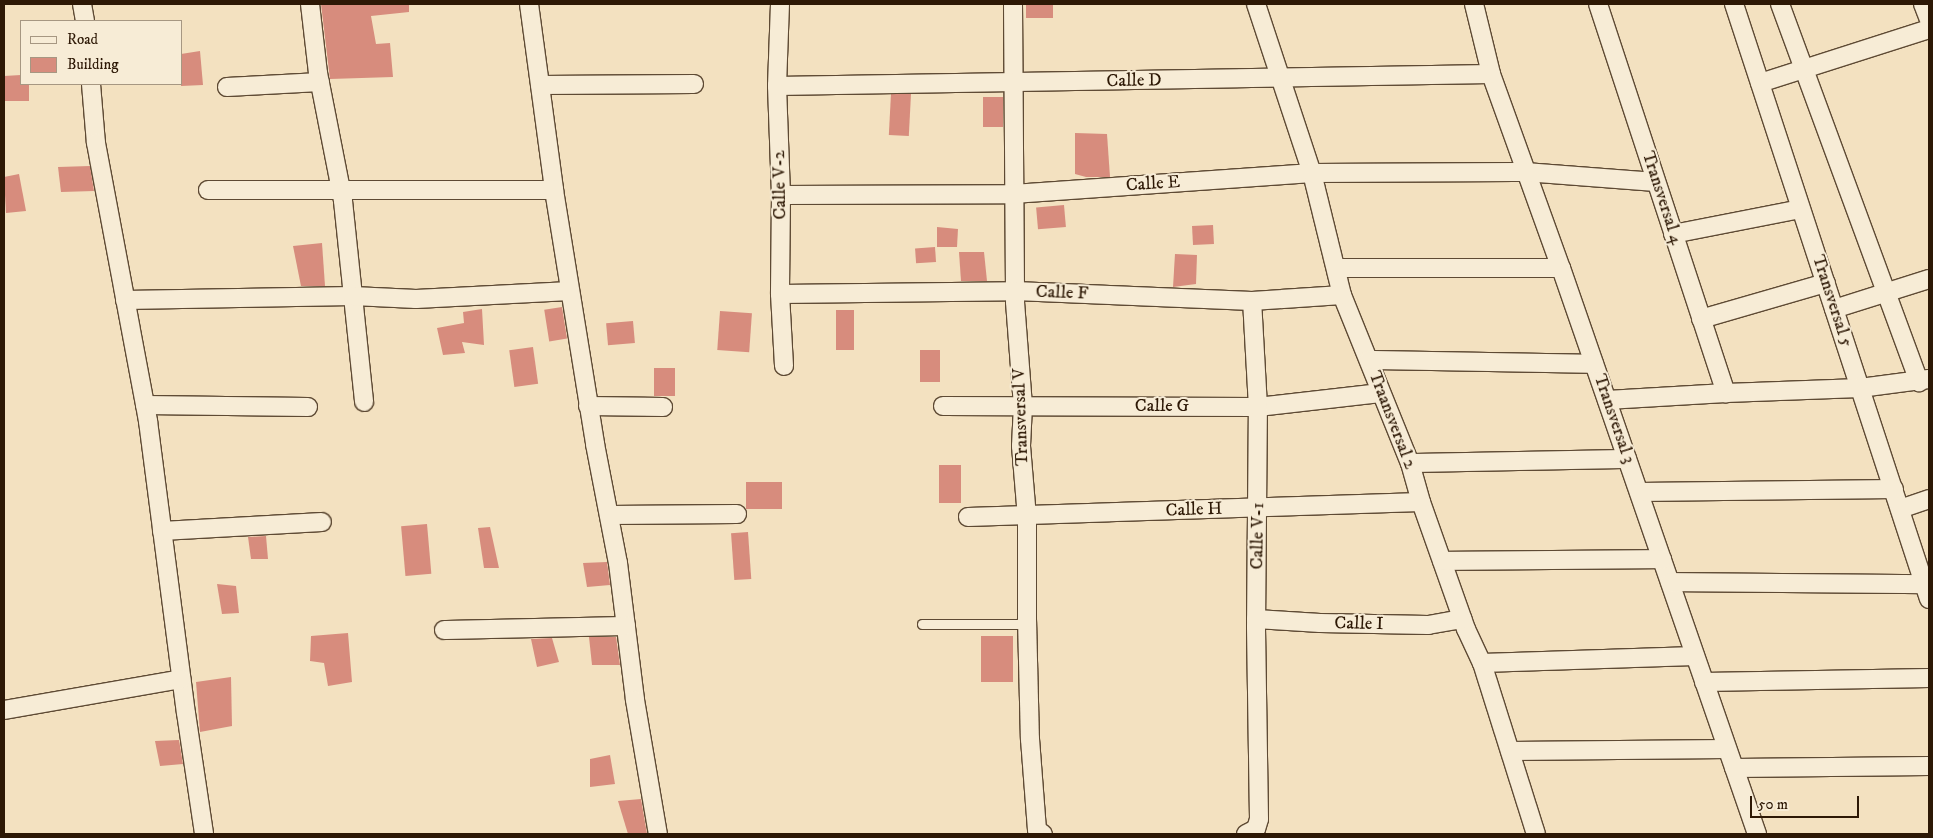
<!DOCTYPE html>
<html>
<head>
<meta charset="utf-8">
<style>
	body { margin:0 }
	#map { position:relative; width:1933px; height:838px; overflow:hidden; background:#f3e1c0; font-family:"IM FELL DW Pica",serif }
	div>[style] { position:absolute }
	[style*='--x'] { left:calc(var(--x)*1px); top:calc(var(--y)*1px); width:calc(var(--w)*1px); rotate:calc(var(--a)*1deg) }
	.building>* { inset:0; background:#d78c7d; transform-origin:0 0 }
	.roads { filter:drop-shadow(1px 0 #5e4a34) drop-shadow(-1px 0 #5e4a34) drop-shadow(0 1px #5e4a34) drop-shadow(0 -1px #5e4a34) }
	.service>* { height:9px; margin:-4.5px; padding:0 4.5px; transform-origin:4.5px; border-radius:4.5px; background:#f7ecd6 }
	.minor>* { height:18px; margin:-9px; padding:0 9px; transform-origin:9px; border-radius:9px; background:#f7ecd6 }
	span { translate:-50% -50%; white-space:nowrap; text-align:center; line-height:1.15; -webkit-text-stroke:4px #f7ecd6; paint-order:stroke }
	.street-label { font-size:18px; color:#2d1805 }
	.frame { position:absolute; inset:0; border:5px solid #2d1805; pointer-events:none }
	.legend { position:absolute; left:20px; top:20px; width:162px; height:65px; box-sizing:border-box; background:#f7ecd6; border:1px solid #a69782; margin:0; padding:6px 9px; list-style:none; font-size:15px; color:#2d1805 }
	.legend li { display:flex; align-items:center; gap:10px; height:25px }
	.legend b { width:25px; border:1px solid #a69782 }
	.scale { position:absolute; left:1750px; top:796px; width:109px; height:22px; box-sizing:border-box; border:2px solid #2d1805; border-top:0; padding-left:6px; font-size:15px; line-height:18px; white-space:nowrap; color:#2d1805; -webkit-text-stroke:4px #f7ecd6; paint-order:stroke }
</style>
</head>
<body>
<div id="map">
	<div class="building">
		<div style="clip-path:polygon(321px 4px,409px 4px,409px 12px,371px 16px,376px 44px,390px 43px,393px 77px,330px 79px)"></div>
		<div style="left:1026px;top:4px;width:27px;height:14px"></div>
		<div style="clip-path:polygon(200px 51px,203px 85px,181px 86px,181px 54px)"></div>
		<div style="clip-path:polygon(21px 75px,21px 84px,29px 84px,29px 101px,4px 101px,4px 76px)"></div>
		<div style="left:911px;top:94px;width:42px;height:20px;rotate:93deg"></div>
		<div style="left:1003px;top:97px;width:30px;height:20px;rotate:90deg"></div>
		<div style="clip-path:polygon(1075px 133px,1107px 134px,1110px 177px,1086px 177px,1075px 174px)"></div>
		<div style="clip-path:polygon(90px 166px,94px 191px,61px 192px,58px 167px)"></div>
		<div style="clip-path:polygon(19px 174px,26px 211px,6px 213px,4px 177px)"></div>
		<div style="left:1064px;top:205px;width:22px;height:28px;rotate:85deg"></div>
		<div style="left:1213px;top:225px;width:19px;height:21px;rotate:87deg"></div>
		<div style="clip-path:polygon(937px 227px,958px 229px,957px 247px,937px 247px)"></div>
		<div style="clip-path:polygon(322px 243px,325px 286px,301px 286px,293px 246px)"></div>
		<div style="left:935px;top:247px;width:15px;height:20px;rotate:86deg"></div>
		<div style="clip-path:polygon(959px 252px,984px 252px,987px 281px,961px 281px)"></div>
		<div style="clip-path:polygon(1175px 254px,1197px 255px,1196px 284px,1173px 287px)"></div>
		<div style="left:562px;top:307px;width:32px;height:18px;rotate:81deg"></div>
		<div style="clip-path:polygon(482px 309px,484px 345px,462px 342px,465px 353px,443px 355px,437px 328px,464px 323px,463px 312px)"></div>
		<div style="left:836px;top:310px;width:18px;height:40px"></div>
		<div style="left:720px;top:311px;width:32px;height:39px;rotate:4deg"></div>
		<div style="left:633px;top:321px;width:22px;height:27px;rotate:85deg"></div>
		<div style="left:533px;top:347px;width:37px;height:24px;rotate:82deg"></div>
		<div style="left:920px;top:350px;width:20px;height:32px"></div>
		<div style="left:654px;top:368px;width:21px;height:28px"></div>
		<div style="left:939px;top:465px;width:22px;height:38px"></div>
		<div style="left:782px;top:482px;width:27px;height:36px;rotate:90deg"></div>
		<div style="left:427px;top:524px;width:50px;height:26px;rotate:85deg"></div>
		<div style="clip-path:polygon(490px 527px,499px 568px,484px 568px,478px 528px)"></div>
		<div style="left:748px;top:532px;width:47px;height:17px;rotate:86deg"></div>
		<div style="clip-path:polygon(266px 536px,268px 559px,251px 559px,248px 537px)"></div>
		<div style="clip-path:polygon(607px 562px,610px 585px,587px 587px,583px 563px)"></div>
		<div style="clip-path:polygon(217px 584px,236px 586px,239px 613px,222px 614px)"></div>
		<div style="clip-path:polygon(348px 633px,352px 682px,328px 686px,324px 663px,310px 661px,311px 636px)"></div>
		<div style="left:981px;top:636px;width:32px;height:46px"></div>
		<div style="clip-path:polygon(589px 637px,616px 637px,620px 665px,592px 665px)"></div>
		<div style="clip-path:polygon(552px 638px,559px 662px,537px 667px,531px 639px)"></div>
		<div style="clip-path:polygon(231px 677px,232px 726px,200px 732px,196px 682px)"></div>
		<div style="clip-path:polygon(179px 740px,183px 764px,160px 766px,155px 741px)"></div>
		<div style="clip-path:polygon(610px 755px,615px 784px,590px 787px,590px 759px)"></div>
		<div style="clip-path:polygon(641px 799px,647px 834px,628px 834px,618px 801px)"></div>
	</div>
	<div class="roads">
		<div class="service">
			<div style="--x:922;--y:624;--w:105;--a:0"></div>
		</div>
		<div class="minor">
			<div style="--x:82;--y:4;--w:17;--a:80"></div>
			<div style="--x:310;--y:4;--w:69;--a:83.4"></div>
			<div style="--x:318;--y:73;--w:130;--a:78.9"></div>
			<div style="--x:343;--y:201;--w:202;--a:84"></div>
			<div style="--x:529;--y:4;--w:188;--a:82.3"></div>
			<div style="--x:554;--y:190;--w:257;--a:80.8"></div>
			<div style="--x:595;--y:444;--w:121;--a:79.1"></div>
			<div style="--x:618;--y:563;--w:138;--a:82.9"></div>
			<div style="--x:635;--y:700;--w:136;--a:80.3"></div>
			<div style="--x:780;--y:4;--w:82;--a:92.1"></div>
			<div style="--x:777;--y:86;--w:109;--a:87.9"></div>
			<div style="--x:781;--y:195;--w:99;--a:90.6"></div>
			<div style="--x:780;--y:294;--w:72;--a:86.8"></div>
			<div style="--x:1013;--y:4;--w:298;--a:89.6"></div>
			<div style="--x:1015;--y:302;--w:103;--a:85.6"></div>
			<div style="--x:1023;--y:405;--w:41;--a:92.8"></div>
			<div style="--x:1021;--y:446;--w:71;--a:85.2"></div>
			<div style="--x:1027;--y:517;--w:102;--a:90"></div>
			<div style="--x:1027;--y:619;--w:120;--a:88.6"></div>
			<div style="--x:1030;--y:739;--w:91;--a:85.6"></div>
			<div style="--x:1037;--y:830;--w:7;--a:34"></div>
			<div style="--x:1256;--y:4;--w:178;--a:71.7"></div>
			<div style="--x:1312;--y:173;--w:126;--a:76.2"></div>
			<div style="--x:1342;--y:295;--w:181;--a:68"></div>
			<div style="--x:1410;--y:463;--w:41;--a:74.2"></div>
			<div style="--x:1421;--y:502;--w:135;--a:70.5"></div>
			<div style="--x:1466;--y:629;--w:38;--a:65"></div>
			<div style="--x:1482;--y:663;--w:179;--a:72.5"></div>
			<div style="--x:1474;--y:4;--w:72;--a:76.3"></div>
			<div style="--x:1491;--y:74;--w:206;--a:70.2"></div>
			<div style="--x:1561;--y:268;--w:599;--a:70.9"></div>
			<div style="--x:1598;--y:4;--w:410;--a:71.8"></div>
			<div style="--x:1734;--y:4;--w:626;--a:71.85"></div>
			<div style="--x:1780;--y:4;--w:403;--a:69.8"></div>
			<div style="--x:1923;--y:4;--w:17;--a:69"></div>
			<div style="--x:1760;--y:83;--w:177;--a:-17.7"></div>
			<div style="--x:91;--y:84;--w:59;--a:85.2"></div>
			<div style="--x:96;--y:143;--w:283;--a:79.4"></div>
			<div style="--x:148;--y:421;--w:294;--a:82.6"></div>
			<div style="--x:186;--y:713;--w:122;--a:81.5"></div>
			<div style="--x:540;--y:85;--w:154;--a:-0.4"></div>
			<div style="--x:777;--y:86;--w:714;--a:-0.96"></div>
			<div style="--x:227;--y:87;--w:93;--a:-3.1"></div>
			<div style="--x:208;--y:190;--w:346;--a:0"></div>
			<div style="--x:781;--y:195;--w:232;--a:-0.2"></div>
			<div style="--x:1013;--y:194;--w:300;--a:-4"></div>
			<div style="--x:1312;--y:173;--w:213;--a:-0.3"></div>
			<div style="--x:1525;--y:172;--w:131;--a:4.4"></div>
			<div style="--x:1673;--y:234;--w:130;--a:-11.1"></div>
			<div style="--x:1336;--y:268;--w:225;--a:0"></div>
			<div style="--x:780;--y:294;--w:235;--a:-0.7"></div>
			<div style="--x:1015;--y:291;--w:237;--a:2.4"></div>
			<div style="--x:1252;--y:301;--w:90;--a:-3.8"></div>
			<div style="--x:125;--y:300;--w:228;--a:-1"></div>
			<div style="--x:353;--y:296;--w:63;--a:2.7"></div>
			<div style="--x:416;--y:299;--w:154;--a:-3"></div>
			<div style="--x:1834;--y:309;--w:100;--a:-17.5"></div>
			<div style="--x:1701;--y:319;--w:130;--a:-16.1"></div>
			<div style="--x:1369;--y:360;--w:225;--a:1"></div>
			<div style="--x:1607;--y:400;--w:119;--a:-3.4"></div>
			<div style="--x:1726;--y:393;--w:134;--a:-2.1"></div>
			<div style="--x:1860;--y:388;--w:69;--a:-7.5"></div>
			<div style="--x:145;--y:405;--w:163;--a:0.7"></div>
			<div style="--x:588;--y:406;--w:75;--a:0.8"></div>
			<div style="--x:943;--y:406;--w:315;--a:0.2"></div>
			<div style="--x:1258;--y:407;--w:123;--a:-6.5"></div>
			<div style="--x:1410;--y:463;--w:217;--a:-1.1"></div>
			<div style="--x:1639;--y:492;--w:255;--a:-0.7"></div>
			<div style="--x:1900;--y:509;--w:31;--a:-19"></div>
			<div style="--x:609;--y:515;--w:128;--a:-0.4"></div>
			<div style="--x:968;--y:517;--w:453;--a:-1.9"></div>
			<div style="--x:162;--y:531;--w:160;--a:-3.2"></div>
			<div style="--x:1442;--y:561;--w:220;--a:-0.5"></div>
			<div style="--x:1670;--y:582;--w:254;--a:0.5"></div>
			<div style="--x:1256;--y:619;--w:64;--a:3.6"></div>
			<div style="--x:1320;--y:623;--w:108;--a:1.1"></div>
			<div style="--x:1428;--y:625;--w:35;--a:-10"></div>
			<div style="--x:444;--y:630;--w:182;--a:-1.3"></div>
			<div style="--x:1482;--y:663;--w:213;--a:-1.9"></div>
			<div style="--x:1704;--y:682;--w:225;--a:-1"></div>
			<div style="--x:4;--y:710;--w:180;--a:-9.9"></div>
			<div style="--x:1510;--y:751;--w:217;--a:-0.5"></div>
			<div style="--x:1734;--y:768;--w:195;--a:-0.6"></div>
			<div style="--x:1246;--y:834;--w:11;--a:-27"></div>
			<div style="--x:1256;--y:829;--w:10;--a:-73"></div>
			<div style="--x:1259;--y:819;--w:192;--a:-90.9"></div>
			<div style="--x:1256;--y:627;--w:220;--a:-89.5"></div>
			<div style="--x:1258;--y:407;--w:106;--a:-93.2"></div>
		</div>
	</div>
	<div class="street-label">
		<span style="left:1134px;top:81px;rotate:-1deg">Calle D</span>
		<span style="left:1153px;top:184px;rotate:-4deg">Calle E</span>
		<span style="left:780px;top:185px;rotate:-91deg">Calle V-2</span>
		<span style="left:1662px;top:198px;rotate:72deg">Transversal 4</span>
		<span style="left:1062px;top:293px;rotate:2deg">Calle F</span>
		<span style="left:1832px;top:301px;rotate:72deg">Transversal 5</span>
		<span style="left:1162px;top:406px">Calle G</span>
		<span style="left:1021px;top:417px;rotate:-92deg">Transversal V</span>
		<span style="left:1614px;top:419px;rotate:71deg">Transversal 3</span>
		<span style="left:1392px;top:420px;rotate:69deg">Traansversal 2</span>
		<span style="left:1194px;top:510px;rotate:-2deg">Calle H</span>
		<span style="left:1258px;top:536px;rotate:-89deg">Calle V-1</span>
		<span style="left:1359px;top:624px;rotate:1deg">Calle I</span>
	</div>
	<div class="frame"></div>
	<ul class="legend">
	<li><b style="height:6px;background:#f7ecd6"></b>Road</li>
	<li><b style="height:14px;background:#d78c7d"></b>Building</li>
	</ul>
	<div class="scale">50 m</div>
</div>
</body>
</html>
